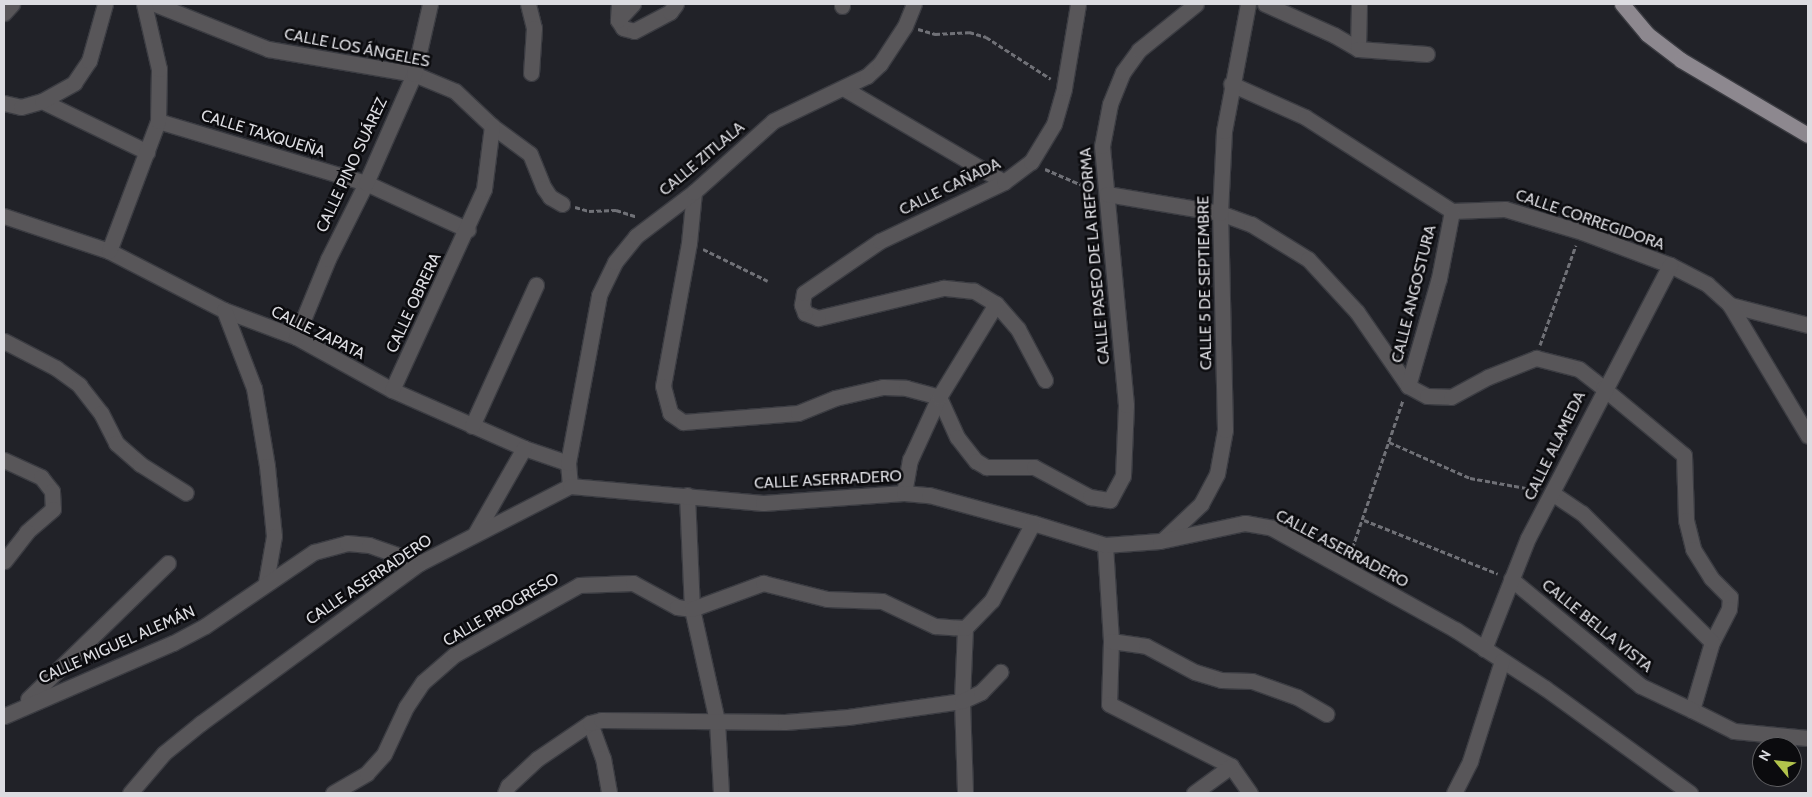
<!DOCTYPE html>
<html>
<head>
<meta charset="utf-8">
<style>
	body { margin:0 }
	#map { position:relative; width:1812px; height:797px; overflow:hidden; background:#212228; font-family:Cabin,sans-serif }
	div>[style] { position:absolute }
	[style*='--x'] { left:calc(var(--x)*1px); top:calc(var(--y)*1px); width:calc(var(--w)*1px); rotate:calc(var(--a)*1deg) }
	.path>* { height:3px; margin-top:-1.5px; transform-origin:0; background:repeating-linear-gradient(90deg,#707177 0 5px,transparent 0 7.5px) }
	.roads { filter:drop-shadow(1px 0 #3b3c42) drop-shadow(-1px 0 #3b3c42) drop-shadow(0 1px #3b3c42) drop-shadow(0 -1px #3b3c42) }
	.minor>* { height:15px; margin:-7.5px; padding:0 7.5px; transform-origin:7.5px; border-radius:7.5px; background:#585659 }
	.major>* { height:15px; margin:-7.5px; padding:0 7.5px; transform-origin:7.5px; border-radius:7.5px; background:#8d888f }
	span { translate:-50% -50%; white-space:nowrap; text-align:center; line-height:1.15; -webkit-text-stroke:5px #0b0b0e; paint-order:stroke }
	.street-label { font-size:16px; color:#dcdce1 }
	.frame { position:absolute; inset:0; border:5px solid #dcdce1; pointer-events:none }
	.north { position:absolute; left:1752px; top:737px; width:50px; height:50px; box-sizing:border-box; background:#0b0b0e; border:1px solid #5f5f62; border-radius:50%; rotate:298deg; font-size:14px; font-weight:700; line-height:20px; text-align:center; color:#dcdce1 }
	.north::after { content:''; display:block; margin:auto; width:18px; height:22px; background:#b2c34c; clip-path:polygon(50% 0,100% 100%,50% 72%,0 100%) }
</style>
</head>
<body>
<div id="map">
	<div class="path">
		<div style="--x:918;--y:29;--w:18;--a:16"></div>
		<div style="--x:935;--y:34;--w:34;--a:-3"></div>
		<div style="--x:969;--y:32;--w:18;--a:16"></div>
		<div style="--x:986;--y:37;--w:77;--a:32.9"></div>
		<div style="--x:1045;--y:169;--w:50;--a:23.5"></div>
		<div style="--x:575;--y:207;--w:15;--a:16"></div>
		<div style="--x:589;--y:211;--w:27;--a:-2"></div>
		<div style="--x:616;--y:210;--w:22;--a:18"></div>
		<div style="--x:703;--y:249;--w:72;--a:26.2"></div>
		<div style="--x:1540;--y:345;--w:106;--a:-70.2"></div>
		<div style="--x:1389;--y:442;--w:89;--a:24"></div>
		<div style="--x:1470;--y:478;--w:68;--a:10.2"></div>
		<div style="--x:1364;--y:520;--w:144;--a:21.9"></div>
		<div style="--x:1350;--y:555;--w:164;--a:-71.1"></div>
	</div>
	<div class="roads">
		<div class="minor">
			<div style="--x:155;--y:4;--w:122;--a:21.7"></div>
			<div style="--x:268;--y:49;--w:148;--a:9.7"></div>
			<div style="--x:414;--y:74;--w:44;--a:22.5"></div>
			<div style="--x:455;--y:91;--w:51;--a:43.4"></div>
			<div style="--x:492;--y:126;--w:47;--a:36.4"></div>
			<div style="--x:530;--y:154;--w:37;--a:68"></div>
			<div style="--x:544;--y:188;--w:11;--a:56"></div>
			<div style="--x:550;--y:197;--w:14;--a:30"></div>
			<div style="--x:528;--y:4;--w:25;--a:76"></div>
			<div style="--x:534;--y:28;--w:45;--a:93.8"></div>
			<div style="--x:619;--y:4;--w:16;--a:94"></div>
			<div style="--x:618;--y:20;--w:9;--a:58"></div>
			<div style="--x:623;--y:28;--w:11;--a:15"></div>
			<div style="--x:634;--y:31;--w:41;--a:-27.8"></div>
			<div style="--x:670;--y:12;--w:10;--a:-53"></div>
			<div style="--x:1265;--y:4;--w:76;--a:24.2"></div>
			<div style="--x:1334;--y:35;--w:28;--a:30"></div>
			<div style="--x:1359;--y:4;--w:45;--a:91.3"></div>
			<div style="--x:1358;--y:49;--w:69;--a:4.1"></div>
			<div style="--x:842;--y:6;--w:2;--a:-90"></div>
			<div style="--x:4;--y:13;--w:12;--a:-48"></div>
			<div style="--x:618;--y:20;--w:22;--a:-47"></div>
			<div style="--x:1231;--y:84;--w:81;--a:24"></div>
			<div style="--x:1305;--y:117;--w:174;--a:32.6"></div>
			<div style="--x:1452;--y:211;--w:53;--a:-2.2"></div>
			<div style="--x:1505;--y:209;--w:80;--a:16.6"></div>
			<div style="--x:1582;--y:232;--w:94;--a:20.6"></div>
			<div style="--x:1670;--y:265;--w:42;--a:27.2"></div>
			<div style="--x:1707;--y:284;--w:31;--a:42"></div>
			<div style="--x:1730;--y:305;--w:81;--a:14.4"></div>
			<div style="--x:845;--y:89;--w:184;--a:30.3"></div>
			<div style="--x:42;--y:101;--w:117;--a:25.9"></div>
			<div style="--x:4;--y:103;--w:17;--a:13"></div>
			<div style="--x:21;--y:107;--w:22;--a:-16"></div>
			<div style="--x:42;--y:101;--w:37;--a:-29"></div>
			<div style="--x:74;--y:83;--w:27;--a:-56"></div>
			<div style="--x:89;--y:61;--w:59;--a:-74.3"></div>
			<div style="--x:158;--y:121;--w:217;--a:16.6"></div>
			<div style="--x:366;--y:183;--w:112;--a:24.7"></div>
			<div style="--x:694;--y:192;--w:51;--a:95.6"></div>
			<div style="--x:689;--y:243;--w:145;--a:100.3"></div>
			<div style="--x:663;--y:386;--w:28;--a:75"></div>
			<div style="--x:670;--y:413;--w:16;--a:35"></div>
			<div style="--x:683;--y:422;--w:115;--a:-4.5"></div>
			<div style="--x:798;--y:413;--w:40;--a:-22"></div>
			<div style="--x:835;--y:398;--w:49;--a:-12.9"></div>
			<div style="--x:883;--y:387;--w:23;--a:2"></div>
			<div style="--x:906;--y:388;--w:34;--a:15"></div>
			<div style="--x:939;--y:397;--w:44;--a:65.8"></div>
			<div style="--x:957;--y:437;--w:31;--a:52"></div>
			<div style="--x:976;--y:461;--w:12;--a:31"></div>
			<div style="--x:986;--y:467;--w:48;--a:0"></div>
			<div style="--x:1034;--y:467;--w:64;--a:28.2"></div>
			<div style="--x:1090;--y:497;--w:20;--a:9"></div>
			<div style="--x:1110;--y:500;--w:27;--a:-62"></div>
			<div style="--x:1123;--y:476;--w:71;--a:-87.6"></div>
			<div style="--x:1126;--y:405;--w:260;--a:-95.3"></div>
			<div style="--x:1102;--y:146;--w:43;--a:-79.2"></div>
			<div style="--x:1110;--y:104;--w:35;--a:-68"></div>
			<div style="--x:1123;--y:72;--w:27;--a:-54"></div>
			<div style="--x:1139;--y:50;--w:73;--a:-38.9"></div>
			<div style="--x:1107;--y:194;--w:115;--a:9.5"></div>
			<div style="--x:1220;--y:213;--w:33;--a:20"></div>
			<div style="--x:1251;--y:224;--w:67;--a:31.6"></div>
			<div style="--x:1308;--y:259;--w:72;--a:47.2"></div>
			<div style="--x:1357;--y:312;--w:90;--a:55.4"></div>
			<div style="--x:1408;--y:386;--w:21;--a:28"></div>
			<div style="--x:1427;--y:396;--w:24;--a:2"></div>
			<div style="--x:1451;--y:397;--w:42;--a:-28.4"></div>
			<div style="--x:1488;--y:377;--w:52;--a:-21.6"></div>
			<div style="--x:1536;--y:358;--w:44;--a:14.3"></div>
			<div style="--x:1579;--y:369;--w:31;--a:38"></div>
			<div style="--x:1603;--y:388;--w:105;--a:39.6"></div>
			<div style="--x:1684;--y:455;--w:65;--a:88.2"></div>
			<div style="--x:1686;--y:520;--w:30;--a:76"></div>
			<div style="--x:1693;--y:549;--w:34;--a:58"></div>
			<div style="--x:1711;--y:578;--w:27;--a:45"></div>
			<div style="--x:1730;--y:597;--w:12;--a:95"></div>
			<div style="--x:1729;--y:609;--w:37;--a:117"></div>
			<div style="--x:1712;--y:642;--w:71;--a:106.4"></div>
			<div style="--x:1692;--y:710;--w:47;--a:26.6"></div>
			<div style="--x:1734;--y:731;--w:74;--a:5.4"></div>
			<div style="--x:4;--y:216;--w:111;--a:18.4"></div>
			<div style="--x:109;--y:251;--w:129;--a:27.2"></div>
			<div style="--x:224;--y:310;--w:77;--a:20.6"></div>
			<div style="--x:296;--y:337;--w:110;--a:28.9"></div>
			<div style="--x:392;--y:390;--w:144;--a:23.7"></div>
			<div style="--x:524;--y:448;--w:46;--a:18.8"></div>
			<div style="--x:568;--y:463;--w:23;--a:85"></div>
			<div style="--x:109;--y:251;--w:139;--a:-69.3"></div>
			<div style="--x:158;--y:121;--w:52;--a:-88.9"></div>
			<div style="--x:159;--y:69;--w:67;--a:-103"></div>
			<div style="--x:1730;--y:305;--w:152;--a:59.2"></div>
			<div style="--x:224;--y:310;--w:84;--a:69"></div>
			<div style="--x:254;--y:388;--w:79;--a:80.5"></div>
			<div style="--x:267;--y:466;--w:70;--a:84.3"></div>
			<div style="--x:274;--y:536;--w:47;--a:99.9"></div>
			<div style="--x:296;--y:337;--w:84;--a:-67.7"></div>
			<div style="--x:328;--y:259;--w:85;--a:-63.4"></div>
			<div style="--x:366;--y:183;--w:119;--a:-66.2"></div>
			<div style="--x:414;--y:74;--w:72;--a:-77.1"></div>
			<div style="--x:4;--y:341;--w:59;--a:27.4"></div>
			<div style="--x:56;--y:368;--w:29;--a:36"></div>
			<div style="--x:79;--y:385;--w:36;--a:52"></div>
			<div style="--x:101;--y:413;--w:34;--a:63"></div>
			<div style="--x:116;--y:443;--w:32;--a:41"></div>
			<div style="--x:140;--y:464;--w:54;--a:32.2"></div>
			<div style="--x:1045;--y:380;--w:58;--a:-117.9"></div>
			<div style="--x:1018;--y:329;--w:33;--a:-131"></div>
			<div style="--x:996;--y:304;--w:26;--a:-149"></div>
			<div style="--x:974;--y:291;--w:31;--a:-174"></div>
			<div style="--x:943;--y:288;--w:129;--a:166.5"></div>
			<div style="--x:818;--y:318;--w:14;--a:-159"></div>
			<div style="--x:805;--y:313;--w:9;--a:-111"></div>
			<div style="--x:802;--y:305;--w:12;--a:-81"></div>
			<div style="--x:804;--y:293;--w:92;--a:-34.4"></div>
			<div style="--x:880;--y:241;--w:137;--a:-25.4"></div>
			<div style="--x:1004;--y:182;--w:34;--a:-37"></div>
			<div style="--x:1031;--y:162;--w:44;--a:-58.8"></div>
			<div style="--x:1054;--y:124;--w:37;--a:-74"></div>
			<div style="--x:1064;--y:88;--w:85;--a:-80.5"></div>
			<div style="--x:1408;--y:386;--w:112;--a:-74"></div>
			<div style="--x:1439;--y:278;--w:68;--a:-79"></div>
			<div style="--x:392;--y:390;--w:221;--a:-65.4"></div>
			<div style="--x:484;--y:189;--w:64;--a:-82.8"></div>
			<div style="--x:472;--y:426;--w:155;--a:-65.6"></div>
			<div style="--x:4;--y:460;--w:41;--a:24.7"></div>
			<div style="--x:41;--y:477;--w:18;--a:52"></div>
			<div style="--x:52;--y:491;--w:18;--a:87"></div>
			<div style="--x:53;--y:509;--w:35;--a:139"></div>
			<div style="--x:27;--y:532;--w:37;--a:128"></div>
			<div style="--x:568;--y:463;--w:171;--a:-79.5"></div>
			<div style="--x:599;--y:295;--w:37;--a:-64"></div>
			<div style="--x:615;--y:262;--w:33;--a:-51"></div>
			<div style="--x:636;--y:236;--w:73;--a:-37.2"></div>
			<div style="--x:694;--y:192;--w:106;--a:-41.9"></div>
			<div style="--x:773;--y:121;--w:104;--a:-25.6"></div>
			<div style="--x:867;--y:76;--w:18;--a:-43"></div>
			<div style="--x:880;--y:64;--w:45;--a:-56.7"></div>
			<div style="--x:905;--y:26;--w:24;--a:-68"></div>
			<div style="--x:904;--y:493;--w:34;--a:-80"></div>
			<div style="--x:910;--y:460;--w:69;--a:-65.3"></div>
			<div style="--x:939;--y:397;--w:109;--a:-58.5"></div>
			<div style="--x:1552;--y:493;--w:36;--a:34"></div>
			<div style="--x:1582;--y:513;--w:183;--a:44.8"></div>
			<div style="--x:687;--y:495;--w:114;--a:87.5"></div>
			<div style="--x:692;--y:609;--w:115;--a:77.4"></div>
			<div style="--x:717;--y:721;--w:72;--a:86.8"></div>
			<div style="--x:475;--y:534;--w:99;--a:-60.3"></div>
			<div style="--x:1164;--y:539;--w:51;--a:-43.4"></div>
			<div style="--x:1201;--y:504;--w:34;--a:-62"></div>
			<div style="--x:1217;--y:474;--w:45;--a:-79.7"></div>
			<div style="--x:1225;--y:430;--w:217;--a:-91.3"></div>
			<div style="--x:1220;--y:213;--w:82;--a:-87.2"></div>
			<div style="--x:1224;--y:131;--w:129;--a:-79.3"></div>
			<div style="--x:1105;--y:545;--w:96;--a:86.4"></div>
			<div style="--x:1111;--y:641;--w:63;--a:91.8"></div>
			<div style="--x:1109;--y:704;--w:137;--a:26.9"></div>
			<div style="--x:1231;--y:766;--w:33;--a:55"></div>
			<div style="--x:1511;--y:579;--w:168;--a:39.5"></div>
			<div style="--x:1641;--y:686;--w:56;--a:25.2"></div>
			<div style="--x:965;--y:628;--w:73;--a:92.4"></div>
			<div style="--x:962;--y:701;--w:92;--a:88.1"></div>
			<div style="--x:1111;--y:641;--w:35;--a:8"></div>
			<div style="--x:1146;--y:646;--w:55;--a:28"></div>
			<div style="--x:1195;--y:672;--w:27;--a:17"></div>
			<div style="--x:1221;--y:680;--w:31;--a:2"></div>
			<div style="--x:1252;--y:681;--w:48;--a:19.6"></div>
			<div style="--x:1297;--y:697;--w:34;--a:30"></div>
			<div style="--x:1484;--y:649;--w:119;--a:-68.4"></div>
			<div style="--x:1528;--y:538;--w:308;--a:-62.5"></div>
			<div style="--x:28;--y:699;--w:195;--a:-44.2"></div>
			<div style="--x:4;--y:716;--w:184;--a:-23.4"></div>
			<div style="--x:173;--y:643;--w:36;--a:-28"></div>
			<div style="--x:205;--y:626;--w:132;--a:-34.2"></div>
			<div style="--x:314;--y:552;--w:34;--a:-15"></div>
			<div style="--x:347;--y:543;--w:22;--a:5"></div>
			<div style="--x:369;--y:545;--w:54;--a:19.4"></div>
			<div style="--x:590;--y:723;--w:37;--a:70"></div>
			<div style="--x:603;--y:758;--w:36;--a:80"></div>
			<div style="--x:130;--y:793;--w:52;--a:-49.6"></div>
			<div style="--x:164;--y:753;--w:48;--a:-39"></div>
			<div style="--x:201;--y:723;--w:271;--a:-36.2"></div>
			<div style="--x:420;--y:563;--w:169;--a:-27.2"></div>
			<div style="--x:570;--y:486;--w:194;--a:5"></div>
			<div style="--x:763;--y:503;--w:141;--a:-4.1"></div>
			<div style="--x:904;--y:493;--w:25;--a:5"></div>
			<div style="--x:929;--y:495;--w:108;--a:15.1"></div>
			<div style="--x:1033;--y:523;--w:75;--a:17"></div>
			<div style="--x:1105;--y:545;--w:55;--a:-4.2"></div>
			<div style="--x:1160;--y:541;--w:87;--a:-12"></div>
			<div style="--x:1245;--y:523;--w:27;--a:10"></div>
			<div style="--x:1272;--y:528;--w:210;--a:29"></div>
			<div style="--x:1456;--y:630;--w:106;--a:33.1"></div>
			<div style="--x:1545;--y:688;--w:179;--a:35.9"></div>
			<div style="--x:333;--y:793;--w:39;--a:-30"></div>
			<div style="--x:367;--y:773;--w:25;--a:-48"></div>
			<div style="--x:384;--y:754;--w:52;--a:-64.9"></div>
			<div style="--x:406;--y:707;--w:30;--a:-56"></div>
			<div style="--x:423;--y:682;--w:41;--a:-41.1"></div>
			<div style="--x:454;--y:655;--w:143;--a:-29.2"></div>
			<div style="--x:579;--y:585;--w:54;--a:-2.1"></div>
			<div style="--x:633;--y:583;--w:50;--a:28.6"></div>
			<div style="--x:677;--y:607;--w:15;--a:8"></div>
			<div style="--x:692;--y:609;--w:76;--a:-20.1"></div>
			<div style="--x:763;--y:583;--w:66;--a:14"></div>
			<div style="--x:827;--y:599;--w:55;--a:2.1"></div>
			<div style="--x:882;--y:601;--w:59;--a:25.3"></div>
			<div style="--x:935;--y:626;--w:30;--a:4"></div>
			<div style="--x:965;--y:628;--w:39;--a:-46"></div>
			<div style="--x:992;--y:600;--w:87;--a:-62"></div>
			<div style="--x:505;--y:793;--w:8;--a:-67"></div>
			<div style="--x:508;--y:786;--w:40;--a:-43"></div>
			<div style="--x:537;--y:759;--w:64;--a:-34.2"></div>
			<div style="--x:590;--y:723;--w:11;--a:-15"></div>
			<div style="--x:601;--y:720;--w:184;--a:0.6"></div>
			<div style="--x:785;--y:722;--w:63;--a:-4.5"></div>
			<div style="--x:848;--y:717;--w:115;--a:-8"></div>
			<div style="--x:962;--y:701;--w:21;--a:-25"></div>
			<div style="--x:981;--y:692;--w:28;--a:-46"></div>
			<div style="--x:1194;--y:793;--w:46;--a:-36.1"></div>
			<div style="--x:1454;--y:793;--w:36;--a:-63"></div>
			<div style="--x:1470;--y:761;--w:105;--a:-72.3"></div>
		</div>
		<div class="major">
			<div style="--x:1622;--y:4;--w:39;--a:50"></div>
			<div style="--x:1647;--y:34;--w:43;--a:37.4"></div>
			<div style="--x:1681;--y:60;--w:147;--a:30.6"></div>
		</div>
	</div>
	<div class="street-label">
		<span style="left:357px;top:48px;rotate:11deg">CALLE LOS ÁNGELES</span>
		<span style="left:263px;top:134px;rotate:17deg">CALLE TAXQUEÑA</span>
		<span style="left:702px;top:159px;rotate:-40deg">CALLE ZITLALA</span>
		<span style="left:352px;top:165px;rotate:-65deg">CALLE PINO SUÁREZ</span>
		<span style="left:950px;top:187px;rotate:-26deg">CALLE CAÑADA</span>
		<span style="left:1590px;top:220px;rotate:19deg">CALLE CORREGIDORA</span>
		<span style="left:1095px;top:256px;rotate:-95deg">CALLE PASEO DE LA REFORMA</span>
		<span style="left:1205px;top:283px;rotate:-91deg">CALLE 5 DE SEPTIEMBRE</span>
		<span style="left:1414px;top:294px;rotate:-76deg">CALLE ANGOSTURA</span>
		<span style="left:414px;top:303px;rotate:-65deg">CALLE OBRERA</span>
		<span style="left:318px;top:333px;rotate:26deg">CALLE ZAPATA</span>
		<span style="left:1555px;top:446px;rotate:-64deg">CALLE ALAMEDA</span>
		<span style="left:828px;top:480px;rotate:-3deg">CALLE ASERRADERO</span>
		<span style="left:1342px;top:549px;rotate:28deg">CALLE ASERRADERO</span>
		<span style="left:369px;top:580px;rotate:-34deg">CALLE ASERRADERO</span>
		<span style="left:501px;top:610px;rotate:-30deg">CALLE PROGRESO</span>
		<span style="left:1597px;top:626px;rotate:39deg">CALLE BELLA VISTA</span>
		<span style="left:117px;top:645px;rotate:-24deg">CALLE MIGUEL ALEMÁN</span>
	</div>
	<div class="frame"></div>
	<div class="north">N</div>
</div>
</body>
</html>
